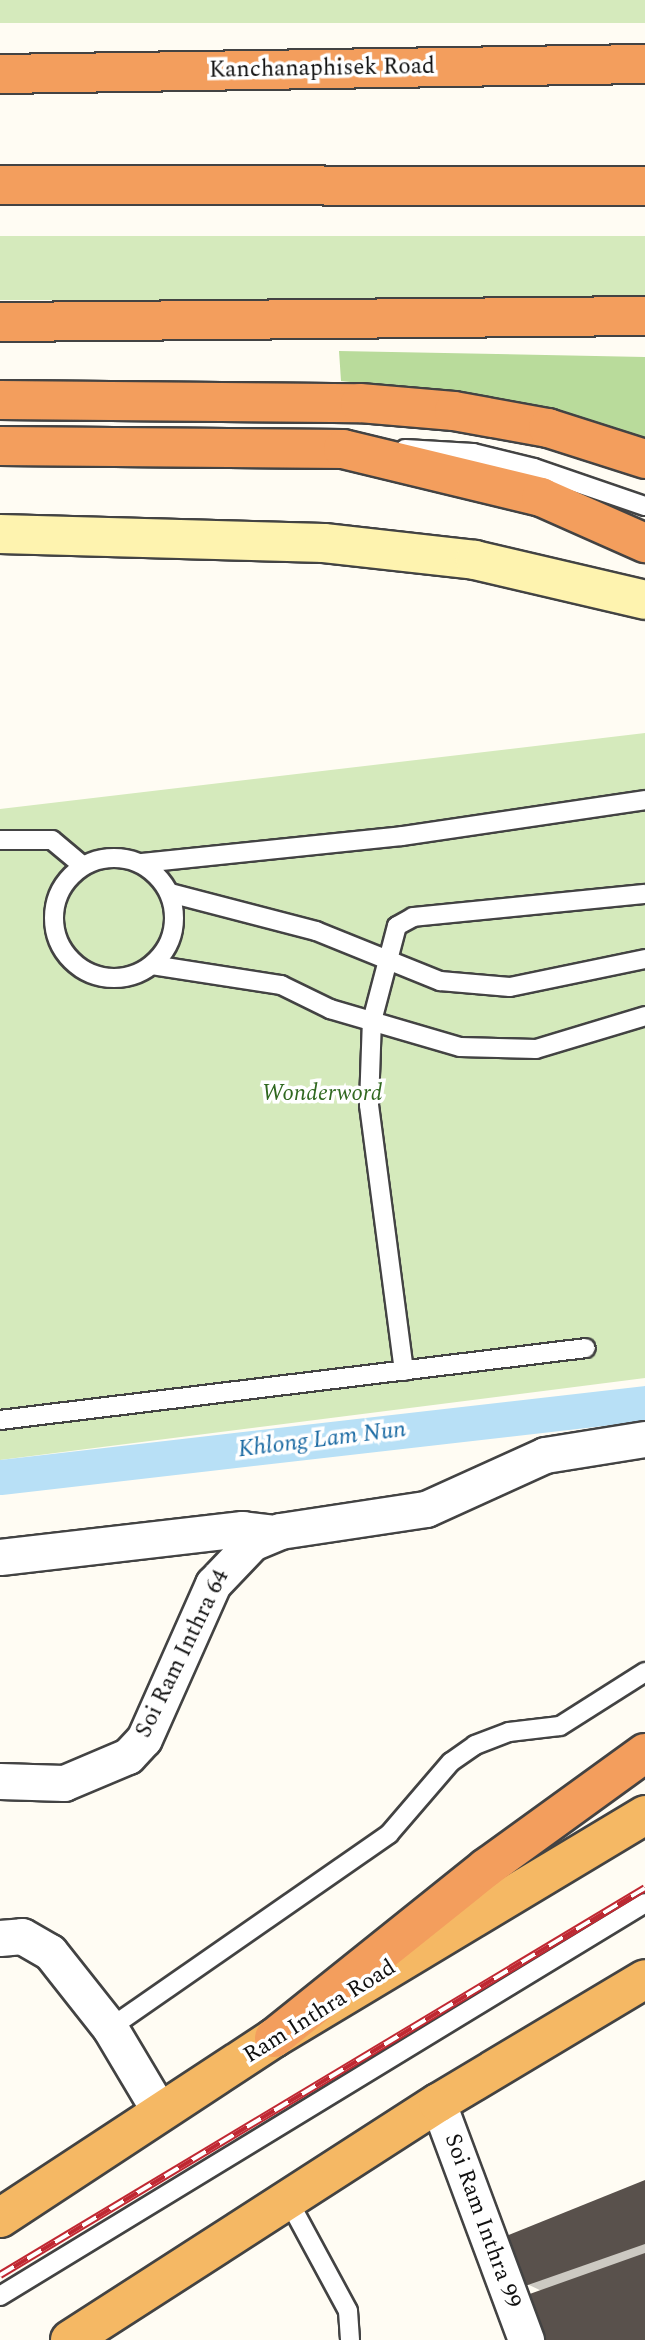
<!DOCTYPE html>
<html>
<head>
<meta charset="utf-8">
<style>
	body { margin:0 }
	#map { position:relative; width:645px; height:2340px; overflow:hidden; background:#fffcf3; font-family:Spectral,serif }
	div>[style] { position:absolute }
	[style*='--x'] { left:calc(var(--x)*1px); top:calc(var(--y)*1px); width:calc(var(--w)*1px); rotate:calc(var(--a)*1deg) }
	.green>* { inset:0; background:#d5eabc; transform-origin:0 0 }
	.forest>* { inset:0; background:#b9db9b }
	.shadow>* { inset:0; background:#0003 }
	.canal>* { height:35px; margin:-17.5px; padding:0 17.5px; transform-origin:17.5px; border-radius:17.5px; background:#b8e0f6 }
	.building>* { inset:0; background:#59514c }
	.roads { filter:drop-shadow(2px 0 #434343) drop-shadow(-2px 0 #434343) drop-shadow(0 2px #434343) drop-shadow(0 -2px #434343) }
	.service>* { height:18px; margin:-9px; padding:0 9px; transform-origin:9px; border-radius:9px; background:#fff }
	.service>.ring { margin:-9px; padding:0; box-sizing:content-box; background:none; border:18px solid #fff; border-radius:50% }
	.minor>* { height:35px; margin:-17.5px; padding:0 17.5px; transform-origin:17.5px; border-radius:17.5px; background:#fff }
	.secondary>* { height:38px; margin:-19px; padding:0 19px; transform-origin:19px; border-radius:19px; background:#fef3af }
	.trunk>* { height:38px; margin:-19px; padding:0 19px; transform-origin:19px; border-radius:19px; background:#f5b864 }
	.motorway>* { height:38px; margin:-19px; padding:0 19px; transform-origin:19px; border-radius:19px; background:#f39e5d }
	.rail>* { height:8px; margin-top:-4px; transform-origin:0; background:repeating-linear-gradient(90deg,#fff 0 16px,#c02832 0 32px); box-sizing:border-box; border-block:2px solid #c02832 }
	span { translate:-50% -50%; white-space:nowrap; text-align:center; line-height:1.15; -webkit-text-stroke:7px #fff; paint-order:stroke }
	.street-label { font-size:23px; color:#101010 }
	.park-label { font-size:23px; color:#306820; font-style:italic }
	.water-label { font-size:24px; color:#1969a2; font-style:italic }
</style>
</head>
<body>
<div id="map">
	<div class="green">
		<div style="left:0;top:0;width:645px;height:23px"></div>
		<div style="left:645px;top:236px;width:64px;height:645px;rotate:90deg"></div>
		<div style="clip-path:polygon(645px 733px,645px 1378px,0 1460px,0 809px)"></div>
	</div>
	<div class="forest">
		<div style="clip-path:polygon(339px 351px,645px 357px,645px 446px,469px 395px,341px 381px)"></div>
	</div>
	<div class="shadow">
		<div style="clip-path:polygon(645px 2181px,645px 2340px,527px 2284px)"></div>
	</div>
	<div class="canal">
		<div style="--x:0;--y:1477;--w:649;--a:-6.54"></div>
	</div>
	<div class="building">
		<div style="clip-path:polygon(645px 2180px,645px 2244px,525px 2286px,506px 2236px)"></div>
		<div style="clip-path:polygon(645px 2253px,645px 2340px,540px 2340px,524px 2296px)"></div>
	</div>
	<div class="roads">
		<div class="service">
			<div style="--x:405;--y:449;--w:68;--a:3.4"></div>
			<div style="--x:473;--y:453;--w:63;--a:13.8"></div>
			<div style="--x:534;--y:468;--w:117;--a:18.9"></div>
			<div style="--x:0;--y:840;--w:52;--a:0"></div>
			<div style="--x:52;--y:840;--w:40;--a:40"></div>
			<div class="ring" style="left:54px;top:858px;width:102px;height:102px"></div>
			<div style="--x:142;--y:863;--w:261;--a:-5.9"></div>
			<div style="--x:402;--y:836;--w:246;--a:-8.4"></div>
			<div style="--x:170;--y:893;--w:151;--a:14.6"></div>
			<div style="--x:316;--y:931;--w:134;--a:22"></div>
			<div style="--x:440;--y:981;--w:70;--a:4.9"></div>
			<div style="--x:510;--y:987;--w:138;--a:-11.7"></div>
			<div style="--x:152;--y:965;--w:131;--a:8.8"></div>
			<div style="--x:281;--y:985;--w:55;--a:26.1"></div>
			<div style="--x:330;--y:1009;--w:135;--a:16.3"></div>
			<div style="--x:460;--y:1047;--w:76;--a:1.5"></div>
			<div style="--x:536;--y:1049;--w:114;--a:-16.8"></div>
			<div style="--x:404;--y:1371;--w:268;--a:-97.5"></div>
			<div style="--x:369;--y:1105;--w:84;--a:-88"></div>
			<div style="--x:372;--y:1021;--w:98;--a:-75.3"></div>
			<div style="--x:397;--y:926;--w:18;--a:-29"></div>
			<div style="--x:413;--y:917;--w:233;--a:-5.7"></div>
			<div style="--x:0;--y:1420;--w:590;--a:-7"></div>
			<div style="--x:110;--y:2028;--w:340;--a:-34.8"></div>
			<div style="--x:389;--y:1834;--w:95;--a:-49.3"></div>
			<div style="--x:451;--y:1762;--w:29;--a:-35"></div>
			<div style="--x:475;--y:1745;--w:36;--a:-21"></div>
			<div style="--x:509;--y:1732;--w:51;--a:-6.7"></div>
			<div style="--x:560;--y:1726;--w:101;--a:-32.4"></div>
			<div style="--x:287;--y:2198;--w:128;--a:61.6"></div>
			<div style="--x:348;--y:2311;--w:29;--a:86"></div>
			<div style="--x:0;--y:2296;--w:755;--a:-31.35"></div>
		</div>
		<div class="minor">
			<div style="--x:0;--y:1557;--w:244;--a:-6.6"></div>
			<div style="--x:242;--y:1529;--w:32;--a:7"></div>
			<div style="--x:0;--y:1781;--w:64;--a:1.8"></div>
			<div style="--x:64;--y:1783;--w:69;--a:-22.9"></div>
			<div style="--x:128;--y:1756;--w:23;--a:-47"></div>
			<div style="--x:144;--y:1739;--w:170;--a:-66"></div>
			<div style="--x:213;--y:1584;--w:57;--a:-46.4"></div>
			<div style="--x:252;--y:1543;--w:30;--a:-23"></div>
			<div style="--x:280;--y:1531;--w:148;--a:-8.6"></div>
			<div style="--x:426;--y:1509;--w:131;--a:-24.4"></div>
			<div style="--x:545;--y:1455;--w:101;--a:-9.1"></div>
			<div style="--x:0;--y:1938;--w:22;--a:-5"></div>
			<div style="--x:22;--y:1936;--w:32;--a:30"></div>
			<div style="--x:50;--y:1952;--w:97;--a:51.7"></div>
			<div style="--x:110;--y:2028;--w:98;--a:59.2"></div>
			<div style="--x:438;--y:2103;--w:253;--a:69.6"></div>
		</div>
		<div class="secondary">
			<div style="--x:0;--y:534;--w:324;--a:1.6"></div>
			<div style="--x:324;--y:543;--w:152;--a:6.4"></div>
			<div style="--x:475;--y:560;--w:175;--a:13.2"></div>
		</div>
		<div class="trunk">
			<div style="--x:0;--y:2218;--w:328;--a:-33.3"></div>
			<div style="--x:274;--y:2038;--w:433;--a:-31"></div>
			<div style="--x:70;--y:2340;--w:438;--a:-32.8"></div>
			<div style="--x:438;--y:2103;--w:241;--a:-30.9"></div>
		</div>
		<div class="motorway">
			<div style="--x:0;--y:74;--w:645;--a:-0.89"></div>
			<div style="--x:0;--y:185;--w:645;--a:0.09"></div>
			<div style="--x:0;--y:322;--w:645;--a:-0.53"></div>
			<div style="--x:0;--y:400;--w:360;--a:0.5"></div>
			<div style="--x:360;--y:403;--w:94;--a:4.9"></div>
			<div style="--x:454;--y:411;--w:96;--a:10.3"></div>
			<div style="--x:548;--y:428;--w:102;--a:17.7"></div>
			<div style="--x:0;--y:446;--w:343;--a:0.5"></div>
			<div style="--x:343;--y:449;--w:204;--a:13.6"></div>
			<div style="--x:541;--y:497;--w:114;--a:23.9"></div>
			<div style="--x:274;--y:2038;--w:272;--a:-38.7"></div>
			<div style="--x:486;--y:1868;--w:196;--a:-35.9"></div>
		</div>
	</div>
	<div class="rail">
		<div style="--x:0;--y:2275;--w:752;--a:-30.96"></div>
	</div>
	<div class="street-label">
		<span style="left:322px;top:69px;rotate:-1deg">Kanchanaphisek Road</span>
		<span style="left:183px;top:1654px;rotate:-64deg">Soi Ram Inthra 64</span>
		<span style="left:320px;top:2012px;rotate:-32deg">Ram Inthra Road</span>
		<span style="left:482px;top:2221px;rotate:70deg">Soi Ram Inthra 99</span>
	</div>
	<div class="park-label">
		<span style="left:322px;top:1094px">Wonderword</span>
	</div>
	<div class="water-label">
		<span style="left:322px;top:1440px;rotate:-7deg">Khlong Lam Nun</span>
	</div>
</div>
</body>
</html>
